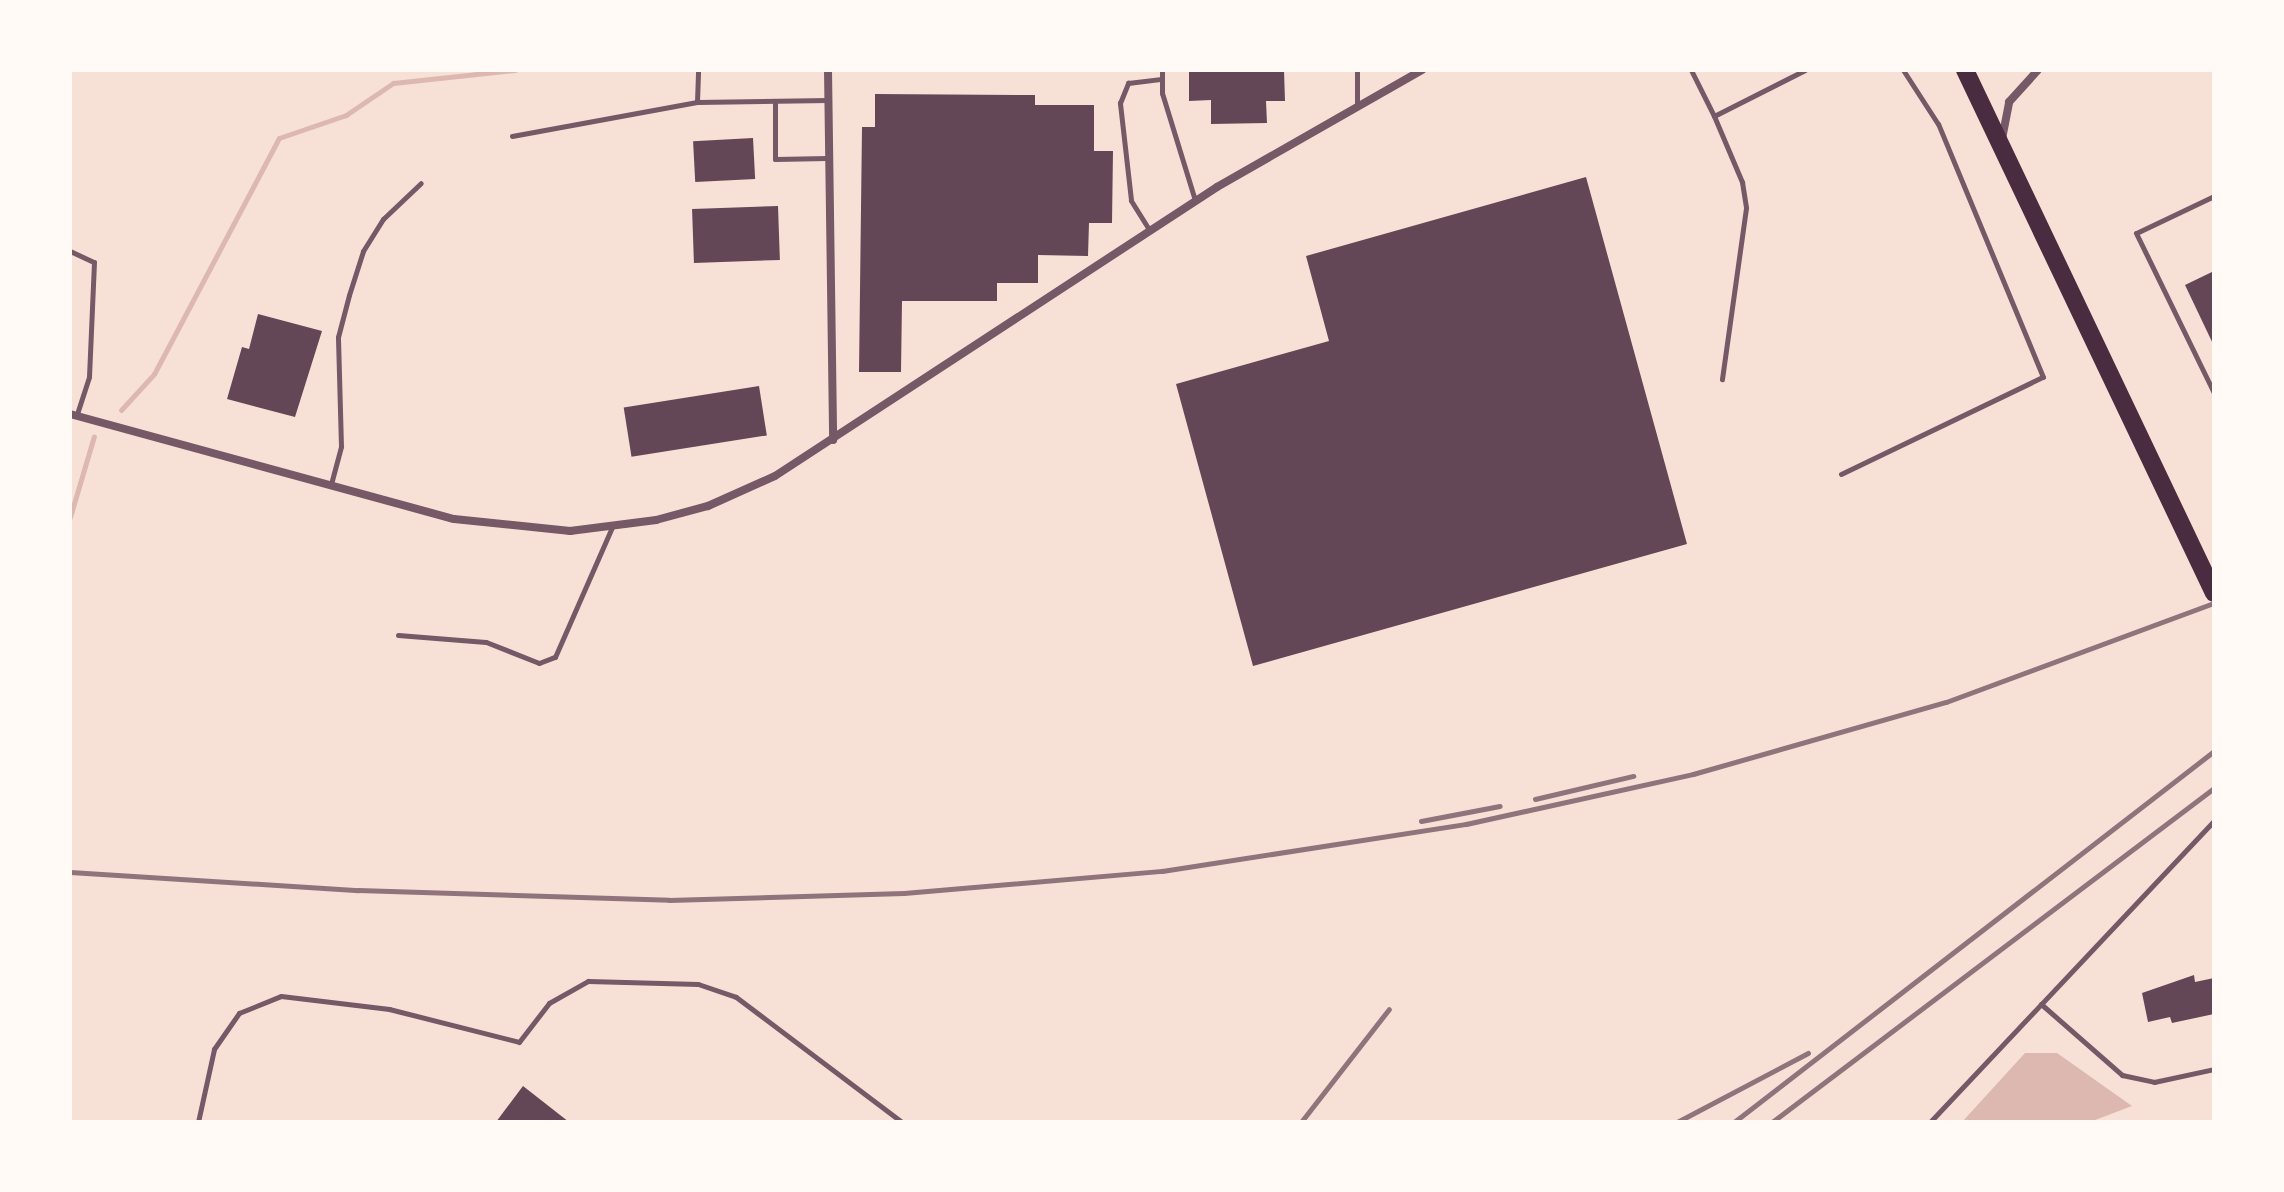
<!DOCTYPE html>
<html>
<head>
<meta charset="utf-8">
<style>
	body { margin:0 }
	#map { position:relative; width:2284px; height:1192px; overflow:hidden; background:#f7e1d7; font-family:"PT Sans Narrow",sans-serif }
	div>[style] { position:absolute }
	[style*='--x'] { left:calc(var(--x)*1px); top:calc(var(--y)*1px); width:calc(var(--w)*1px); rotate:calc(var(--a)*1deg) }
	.water>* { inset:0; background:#dcb8b0 }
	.stream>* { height:5px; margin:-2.5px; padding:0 2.5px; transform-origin:2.5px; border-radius:2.5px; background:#dcb8b0 }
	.building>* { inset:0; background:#644757; transform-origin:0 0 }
	.service>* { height:5px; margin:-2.5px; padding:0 2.5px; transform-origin:2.5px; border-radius:2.5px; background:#755966 }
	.minor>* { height:8px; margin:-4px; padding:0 4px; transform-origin:4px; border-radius:4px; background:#755966 }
	.primary>* { height:18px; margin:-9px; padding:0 9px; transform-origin:9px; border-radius:9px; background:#4a2c40 }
	.rail>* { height:5px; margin:-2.5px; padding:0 2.5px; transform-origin:2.5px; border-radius:2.5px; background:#8f747c }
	span { translate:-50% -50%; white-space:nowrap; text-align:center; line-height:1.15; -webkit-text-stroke:6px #fffaf5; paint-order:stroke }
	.frame { position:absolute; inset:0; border:72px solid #fffaf5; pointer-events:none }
</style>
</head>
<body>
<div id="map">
	<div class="water">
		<div style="clip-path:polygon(2025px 1053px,2057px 1053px,2132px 1106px,2090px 1122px,1962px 1122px)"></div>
	</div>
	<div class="stream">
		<div style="--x:121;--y:410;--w:49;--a:-47.5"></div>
		<div style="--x:154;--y:374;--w:267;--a:-62.1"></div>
		<div style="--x:279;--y:138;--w:71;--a:-18.9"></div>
		<div style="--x:346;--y:115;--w:57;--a:-34.2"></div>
		<div style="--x:393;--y:83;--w:123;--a:-6.1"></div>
		<div style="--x:70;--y:517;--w:84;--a:-73.5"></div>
	</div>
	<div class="building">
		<div style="clip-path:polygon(1189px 70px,1284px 70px,1285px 101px,1266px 101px,1267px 123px,1211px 124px,1211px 100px,1189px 101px)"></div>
		<div style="clip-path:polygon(875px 94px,1035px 95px,1035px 105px,1094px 105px,1094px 151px,1113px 151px,1112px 223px,1089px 223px,1088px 256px,1038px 255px,1038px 283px,997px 283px,997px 301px,902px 301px,901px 372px,859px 372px,862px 127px,875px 127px)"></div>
		<div style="left:753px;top:138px;width:41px;height:60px;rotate:87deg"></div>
		<div style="clip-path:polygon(1586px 177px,1687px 544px,1253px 666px,1176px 384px,1329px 341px,1306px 256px)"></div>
		<div style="left:778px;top:206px;width:54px;height:86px;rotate:88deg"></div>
		<div style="clip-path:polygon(2214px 271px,2214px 346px,2185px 285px)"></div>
		<div style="clip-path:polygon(258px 314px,322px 331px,295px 417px,227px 399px,242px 347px,249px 349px)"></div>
		<div style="left:759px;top:386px;width:50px;height:137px;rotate:81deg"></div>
		<div style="clip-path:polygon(2194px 975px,2195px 982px,2214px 978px,2214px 1014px,2172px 1023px,2170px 1017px,2148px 1022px,2142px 993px)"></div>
		<div style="clip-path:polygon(523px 1086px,569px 1122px,496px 1122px)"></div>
	</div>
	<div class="service">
		<div style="--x:1162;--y:70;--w:23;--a:90"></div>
		<div style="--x:1162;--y:93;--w:112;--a:72.9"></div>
		<div style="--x:1691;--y:70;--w:51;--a:63.4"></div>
		<div style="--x:1714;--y:116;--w:102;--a:-26.8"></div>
		<div style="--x:775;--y:101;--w:58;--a:90"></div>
		<div style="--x:775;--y:159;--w:52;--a:-1.1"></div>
		<div style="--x:697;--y:102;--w:32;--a:-88"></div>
		<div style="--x:1357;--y:105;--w:35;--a:-90"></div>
		<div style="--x:1714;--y:116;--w:72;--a:67"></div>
		<div style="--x:1742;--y:182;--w:26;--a:81"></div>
		<div style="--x:1746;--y:208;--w:173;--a:98"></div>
		<div style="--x:512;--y:136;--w:188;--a:-10.4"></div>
		<div style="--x:697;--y:102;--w:131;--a:-0.9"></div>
		<div style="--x:2214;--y:196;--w:86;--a:154.6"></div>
		<div style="--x:2136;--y:233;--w:178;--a:64"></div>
		<div style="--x:1150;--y:231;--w:36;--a:-122"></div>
		<div style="--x:1131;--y:200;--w:98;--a:-96.5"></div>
		<div style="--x:1120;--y:103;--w:22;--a:-68"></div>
		<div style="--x:1128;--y:83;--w:34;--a:-7"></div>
		<div style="--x:70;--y:251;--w:26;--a:25"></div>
		<div style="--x:94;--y:262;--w:115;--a:92.5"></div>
		<div style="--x:89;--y:377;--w:40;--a:108"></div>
		<div style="--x:1841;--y:474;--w:224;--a:-25.7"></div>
		<div style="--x:2043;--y:377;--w:274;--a:-112.5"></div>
		<div style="--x:1938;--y:124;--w:64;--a:-122.9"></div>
		<div style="--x:331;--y:484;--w:39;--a:-75"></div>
		<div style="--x:341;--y:446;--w:109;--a:-91.6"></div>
		<div style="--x:338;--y:337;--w:43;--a:-75.3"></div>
		<div style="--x:349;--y:295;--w:46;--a:-72.3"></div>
		<div style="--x:363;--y:251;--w:38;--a:-58"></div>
		<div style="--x:383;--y:219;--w:52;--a:-43.5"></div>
		<div style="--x:398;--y:635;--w:88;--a:4.5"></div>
		<div style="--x:486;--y:642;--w:57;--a:21.6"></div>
		<div style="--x:539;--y:663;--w:17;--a:-21"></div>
		<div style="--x:555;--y:657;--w:142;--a:-66.3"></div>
		<div style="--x:2041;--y:1004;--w:108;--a:41.2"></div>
		<div style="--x:2122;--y:1075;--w:33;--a:12"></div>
		<div style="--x:2154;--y:1082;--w:61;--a:-12.2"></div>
		<div style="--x:198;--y:1122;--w:75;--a:-77.6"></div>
		<div style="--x:214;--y:1049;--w:44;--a:-55.2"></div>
		<div style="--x:239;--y:1013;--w:45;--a:-22"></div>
		<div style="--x:281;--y:996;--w:109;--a:6.9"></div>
		<div style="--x:389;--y:1009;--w:134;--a:14.2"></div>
		<div style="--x:519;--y:1042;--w:49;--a:-52.4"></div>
		<div style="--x:549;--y:1003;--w:45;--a:-29.4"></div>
		<div style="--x:588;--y:981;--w:110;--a:1.6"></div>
		<div style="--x:698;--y:984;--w:40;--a:18.9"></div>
		<div style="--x:736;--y:997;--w:208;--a:37"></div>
		<div style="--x:1930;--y:1122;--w:414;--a:-46.7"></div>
	</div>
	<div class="minor">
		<div style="--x:828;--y:70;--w:370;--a:89.2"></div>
		<div style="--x:2002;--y:139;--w:38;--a:-79"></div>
		<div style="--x:2009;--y:102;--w:43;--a:-47.8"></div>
		<div style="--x:70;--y:414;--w:398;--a:15.3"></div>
		<div style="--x:454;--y:519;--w:117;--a:5.9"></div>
		<div style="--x:570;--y:531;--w:87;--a:-7.3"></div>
		<div style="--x:656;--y:520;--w:54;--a:-15.1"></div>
		<div style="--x:708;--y:506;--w:73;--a:-24.1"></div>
		<div style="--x:775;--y:476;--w:528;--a:-33.18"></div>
		<div style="--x:1217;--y:187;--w:236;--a:-29.7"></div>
	</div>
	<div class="primary">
		<div style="--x:1965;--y:70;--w:579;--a:64.54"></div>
	</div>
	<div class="rail">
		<div style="--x:1535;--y:799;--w:101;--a:-13.2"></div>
		<div style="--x:1421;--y:821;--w:80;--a:-10.8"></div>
		<div style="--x:70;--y:872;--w:289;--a:3.6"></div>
		<div style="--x:358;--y:890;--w:311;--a:1.8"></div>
		<div style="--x:669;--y:900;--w:235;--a:-1.7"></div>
		<div style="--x:904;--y:893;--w:259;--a:-4.9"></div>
		<div style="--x:1162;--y:871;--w:308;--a:-8.8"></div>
		<div style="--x:1466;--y:824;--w:232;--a:-12.4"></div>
		<div style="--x:1693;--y:774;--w:263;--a:-15.9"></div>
		<div style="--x:1946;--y:702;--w:286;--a:-20.3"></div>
		<div style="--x:1301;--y:1122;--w:143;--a:-52.1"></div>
		<div style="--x:1677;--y:1122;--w:148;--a:-27.8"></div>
		<div style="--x:1734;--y:1122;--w:607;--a:-37.7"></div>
		<div style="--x:1772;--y:1122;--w:554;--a:-37.08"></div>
	</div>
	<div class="frame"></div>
</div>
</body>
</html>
